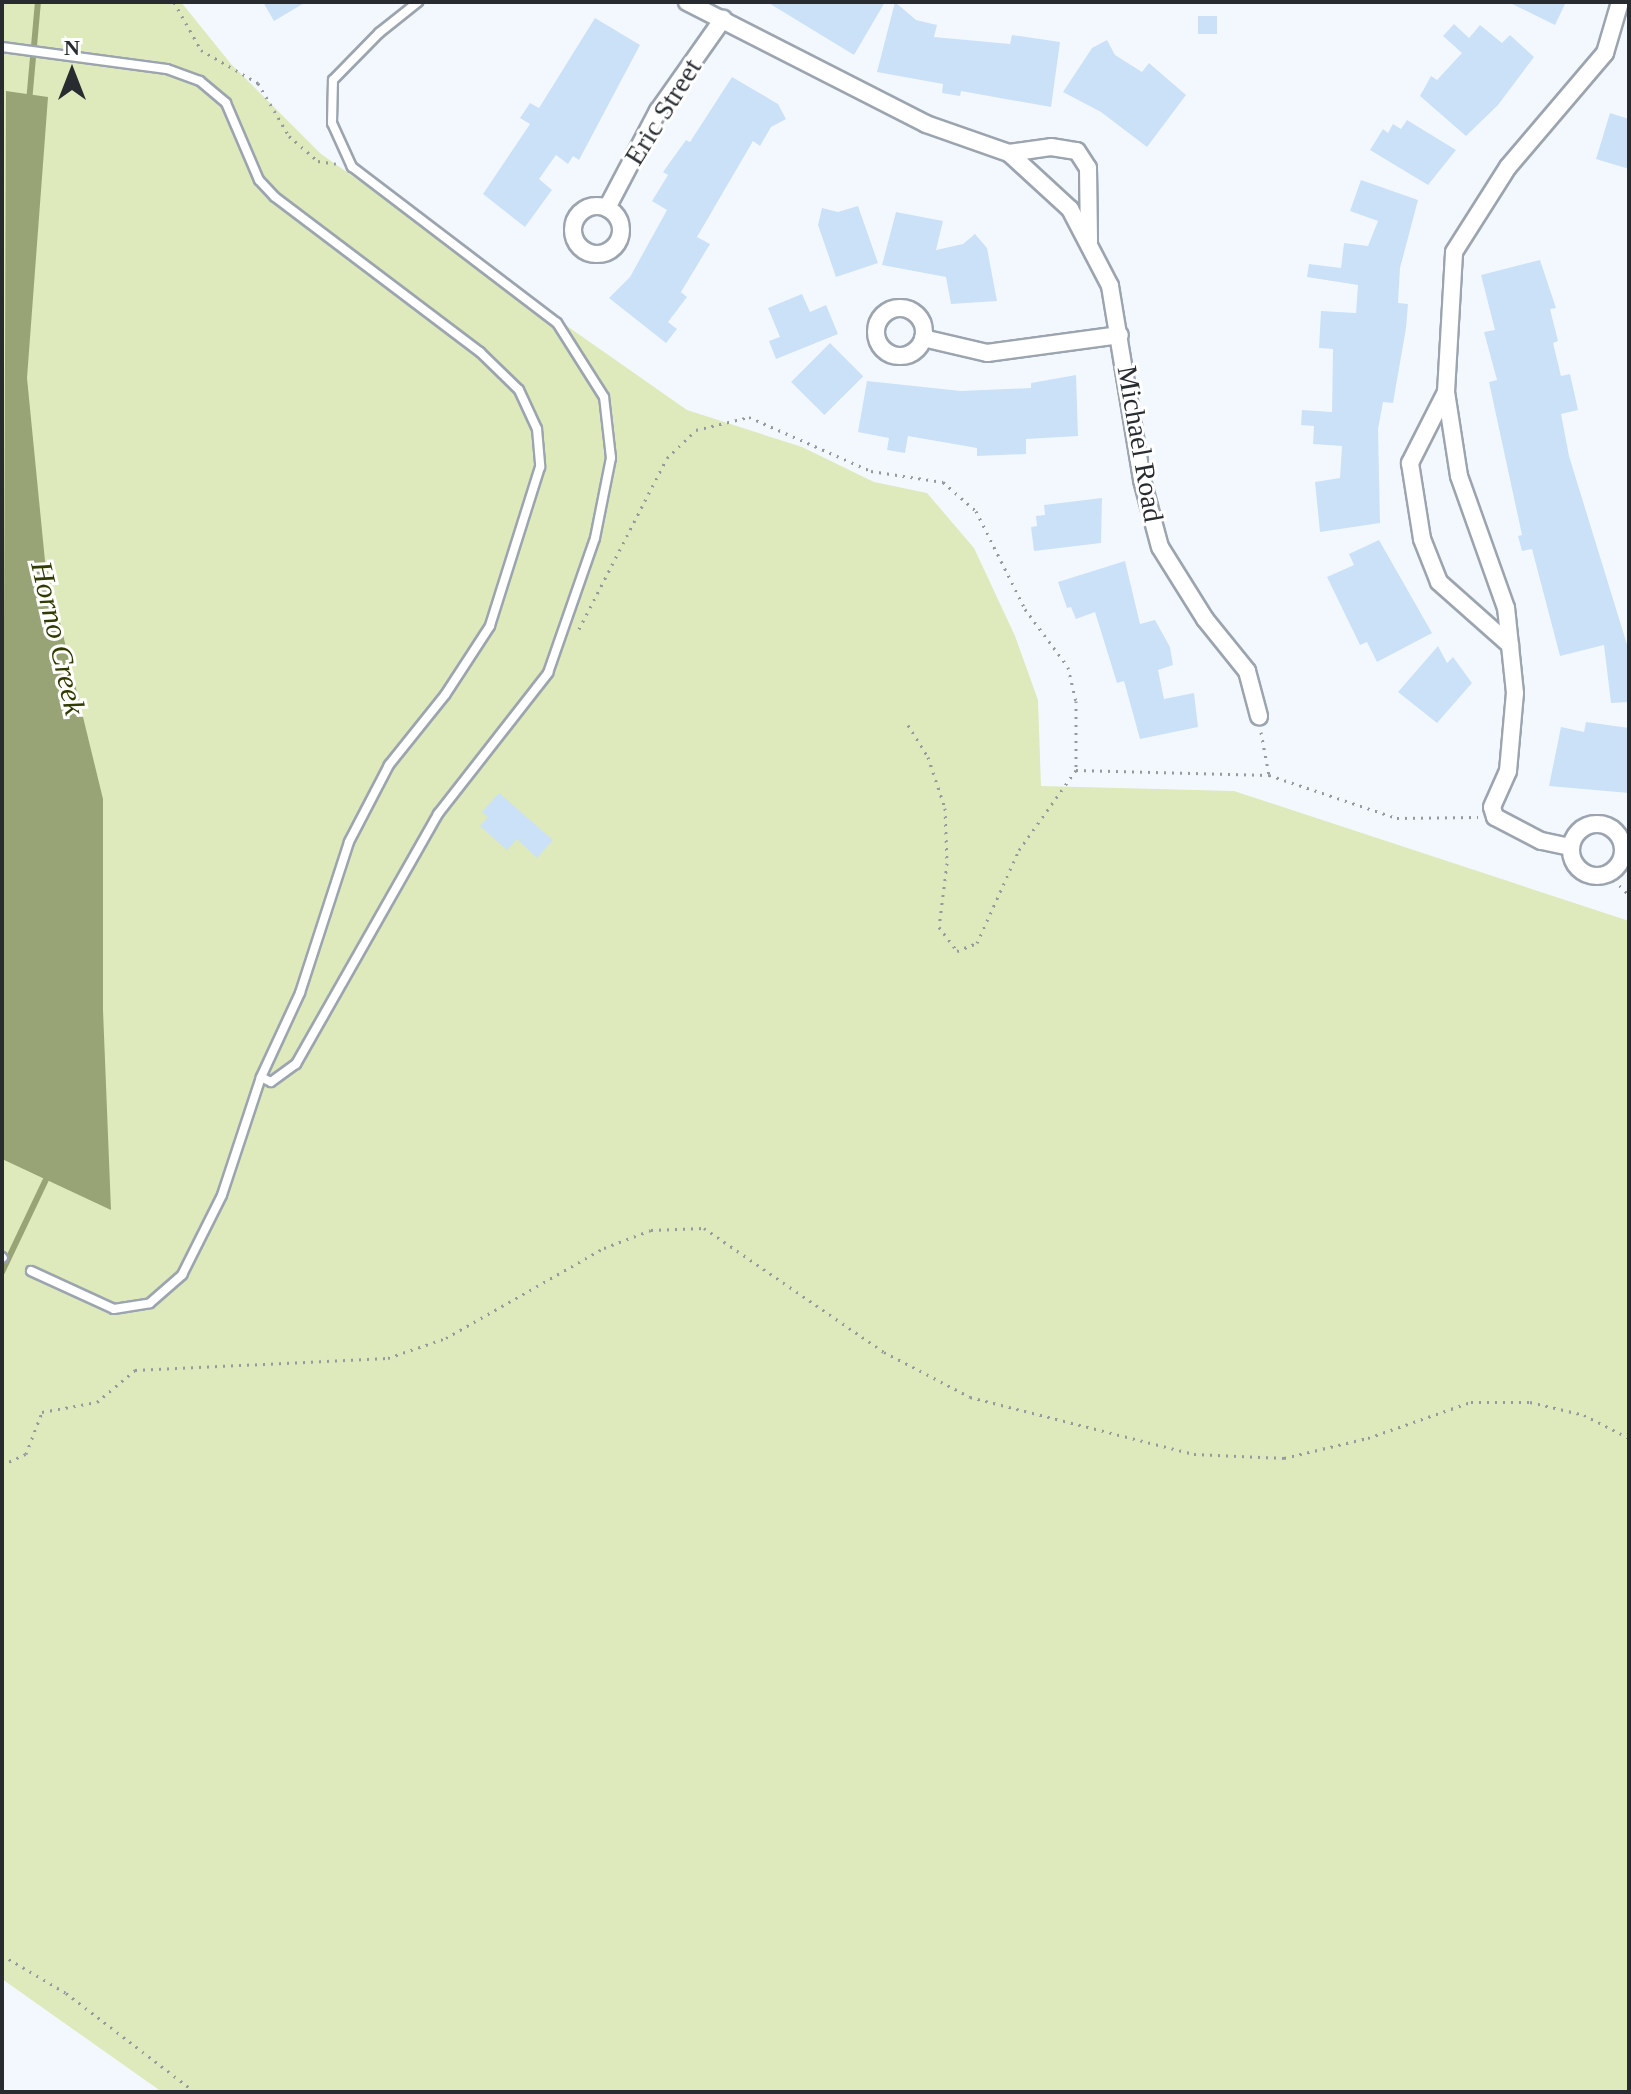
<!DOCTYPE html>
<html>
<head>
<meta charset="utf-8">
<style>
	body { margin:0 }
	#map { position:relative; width:1631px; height:2094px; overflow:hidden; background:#f3f8ff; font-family:Georgia,serif }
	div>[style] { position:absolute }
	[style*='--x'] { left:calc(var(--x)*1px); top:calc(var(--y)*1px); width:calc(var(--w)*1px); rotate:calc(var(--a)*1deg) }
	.green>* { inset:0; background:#dee9bc }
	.water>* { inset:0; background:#99a476 }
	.stream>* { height:6px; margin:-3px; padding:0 3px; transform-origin:3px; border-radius:3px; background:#99a476 }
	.building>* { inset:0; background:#cbe1f8; transform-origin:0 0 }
	.path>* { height:3px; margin-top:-1.5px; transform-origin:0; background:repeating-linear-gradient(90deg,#959a9f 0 2px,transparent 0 8px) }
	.roads { filter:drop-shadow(2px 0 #9ca5af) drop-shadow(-2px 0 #9ca5af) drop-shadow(0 2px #9ca5af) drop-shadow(0 -2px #9ca5af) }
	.service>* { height:8px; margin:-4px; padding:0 4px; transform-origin:4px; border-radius:4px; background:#fff }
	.minor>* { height:16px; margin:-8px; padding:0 8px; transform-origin:8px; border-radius:8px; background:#fff }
	.minor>.ring { margin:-8px; padding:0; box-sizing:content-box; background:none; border:16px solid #fff; border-radius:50% }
	span { translate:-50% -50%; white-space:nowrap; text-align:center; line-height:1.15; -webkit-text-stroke:6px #fff; paint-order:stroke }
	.street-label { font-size:28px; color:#282c30 }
	.water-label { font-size:30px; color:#313a01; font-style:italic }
	.frame { position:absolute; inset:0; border:4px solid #282c30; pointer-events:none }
	.north { position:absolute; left:32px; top:32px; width:80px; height:80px; -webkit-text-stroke:6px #fff; paint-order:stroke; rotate:0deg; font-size:22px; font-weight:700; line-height:32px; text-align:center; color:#282c30 }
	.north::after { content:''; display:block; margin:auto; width:28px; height:36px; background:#282c30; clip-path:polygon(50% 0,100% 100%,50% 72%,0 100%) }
</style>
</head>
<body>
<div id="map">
	<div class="green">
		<div style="clip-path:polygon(2px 2px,181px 2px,231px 64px,321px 154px,687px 410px,802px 447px,874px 482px,927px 493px,974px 548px,1015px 636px,1038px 700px,1041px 786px,1234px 791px,1629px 921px,1629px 2092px,162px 2092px,2px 1979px)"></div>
	</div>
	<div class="water">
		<div style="clip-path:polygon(6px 91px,48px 97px,27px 378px,45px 561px,103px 799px,103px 1010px,111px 1210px,2px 1159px)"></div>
	</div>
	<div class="stream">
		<div style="--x:29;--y:102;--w:100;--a:-84.9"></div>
		<div style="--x:2;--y:1272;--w:107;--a:-64.6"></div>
	</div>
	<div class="building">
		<div style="clip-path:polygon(263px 2px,306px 2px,274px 21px)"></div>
		<div style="clip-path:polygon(767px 2px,885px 2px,854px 55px)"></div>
		<div style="clip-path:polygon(895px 2px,916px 20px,937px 25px,934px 37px,1010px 44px,1012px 35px,1060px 42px,1051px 107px,961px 91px,960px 96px,942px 93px,943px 84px,877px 72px)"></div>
		<div style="clip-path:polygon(1508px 2px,1566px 2px,1555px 25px)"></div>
		<div style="left:1198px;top:16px;width:19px;height:18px"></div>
		<div style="clip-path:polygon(595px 18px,640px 45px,579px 160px,573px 156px,568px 164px,556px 155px,539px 179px,552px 190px,525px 227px,483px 194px,530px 124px,520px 118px,530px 103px,539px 108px)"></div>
		<div style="clip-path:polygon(1454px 24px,1469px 38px,1480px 25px,1502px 43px,1510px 35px,1534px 57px,1498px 105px,1466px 136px,1420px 96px,1431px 76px,1437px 80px,1462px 53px,1443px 36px)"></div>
		<div style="clip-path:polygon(1107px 40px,1115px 55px,1142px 72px,1149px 63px,1186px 95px,1147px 147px,1101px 112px,1063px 92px,1092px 48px)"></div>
		<div style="clip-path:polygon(732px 77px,778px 104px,786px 119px,771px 127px,760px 146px,753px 141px,697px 237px,710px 244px,681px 292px,687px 297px,668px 322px,677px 329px,666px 343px,609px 298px,630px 277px,667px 210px,652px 201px,668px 175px,663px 172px,686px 140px,690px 142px)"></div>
		<div style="clip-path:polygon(1610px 113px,1629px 119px,1629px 169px,1596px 159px)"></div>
		<div style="clip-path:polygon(1407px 120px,1456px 150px,1428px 185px,1370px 150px,1383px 129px,1388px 133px,1393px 124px,1401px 129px)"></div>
		<div style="clip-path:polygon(1361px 180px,1418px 200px,1400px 268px,1398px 303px,1408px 304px,1406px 328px,1393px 403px,1383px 402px,1378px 429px,1380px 523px,1320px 532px,1315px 482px,1340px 478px,1342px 446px,1313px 444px,1314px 426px,1301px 425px,1302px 410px,1332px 412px,1333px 349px,1319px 348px,1321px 311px,1356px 313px,1358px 285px,1307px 277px,1309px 264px,1341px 268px,1344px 243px,1368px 246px,1378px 221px,1350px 211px)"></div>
		<div style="clip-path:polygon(858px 206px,878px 263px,836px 277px,818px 225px,822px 208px,838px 212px)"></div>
		<div style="clip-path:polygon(896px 212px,943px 221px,936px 250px,963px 244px,975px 234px,987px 248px,997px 301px,951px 304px,946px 277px,882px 265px)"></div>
		<div style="clip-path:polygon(1540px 260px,1556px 308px,1550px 309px,1558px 341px,1553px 343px,1561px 376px,1570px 374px,1578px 410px,1561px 414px,1569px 456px,1629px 651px,1629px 702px,1611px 703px,1604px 645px,1560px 656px,1532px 549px,1522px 551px,1518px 536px,1522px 535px,1489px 382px,1497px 380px,1484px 332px,1495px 330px,1481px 275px)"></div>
		<div style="clip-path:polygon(802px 294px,810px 312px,826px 305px,838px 334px,776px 359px,769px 341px,780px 337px,768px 308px)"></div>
		<div style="left:830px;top:343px;width:47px;height:55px;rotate:45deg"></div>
		<div style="clip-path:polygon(1076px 375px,1078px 436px,1026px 439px,1026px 454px,977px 456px,977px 448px,908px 436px,905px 453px,887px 450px,889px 438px,858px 432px,867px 381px,961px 391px,1031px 388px,1031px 383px)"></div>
		<div style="clip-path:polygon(1102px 498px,1101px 543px,1034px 551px,1031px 527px,1037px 526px,1036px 516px,1045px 515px,1044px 505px)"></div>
		<div style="clip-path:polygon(1379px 540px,1432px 633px,1377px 662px,1367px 642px,1360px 645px,1327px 577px,1354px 565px,1349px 554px)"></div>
		<div style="clip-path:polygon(1125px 561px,1140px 624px,1155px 620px,1170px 647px,1173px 665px,1158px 670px,1164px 699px,1194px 693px,1198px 727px,1140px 739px,1124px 681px,1117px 683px,1095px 612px,1076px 619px,1071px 607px,1067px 608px,1058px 582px)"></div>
		<div style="clip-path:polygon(1438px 646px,1447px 663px,1453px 657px,1472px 683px,1437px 723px,1398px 692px)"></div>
		<div style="clip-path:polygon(1586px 722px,1629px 728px,1629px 793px,1549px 786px,1561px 727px,1584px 732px)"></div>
		<div style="clip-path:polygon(499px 793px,553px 840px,537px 858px,517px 839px,507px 850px,480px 826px,488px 817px,482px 812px)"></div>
	</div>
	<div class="path">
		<div style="--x:174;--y:2;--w:55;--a:60.6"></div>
		<div style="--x:201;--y:50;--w:66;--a:30.1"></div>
		<div style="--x:258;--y:83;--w:61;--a:59.7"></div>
		<div style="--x:289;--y:136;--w:38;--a:41"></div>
		<div style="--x:318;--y:161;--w:18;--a:9"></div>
		<div style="--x:579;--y:629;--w:192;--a:-62.8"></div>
		<div style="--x:667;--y:458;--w:40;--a:-44"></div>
		<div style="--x:696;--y:430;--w:55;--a:-13.8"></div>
		<div style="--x:749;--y:417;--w:133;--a:23.9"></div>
		<div style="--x:871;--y:471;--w:73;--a:8.7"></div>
		<div style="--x:943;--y:482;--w:44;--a:41.3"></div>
		<div style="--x:976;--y:511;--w:110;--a:63.4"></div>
		<div style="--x:1025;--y:609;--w:72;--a:53.4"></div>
		<div style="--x:1068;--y:667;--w:35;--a:77"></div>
		<div style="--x:1076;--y:701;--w:69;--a:90"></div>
		<div style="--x:1076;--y:770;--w:193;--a:1.5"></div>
		<div style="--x:1269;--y:775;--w:135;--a:18.6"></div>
		<div style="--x:1397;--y:818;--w:81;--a:-0.7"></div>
		<div style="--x:908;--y:725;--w:38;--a:58"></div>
		<div style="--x:928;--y:757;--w:54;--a:71.6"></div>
		<div style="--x:945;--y:808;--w:55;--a:87.9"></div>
		<div style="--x:947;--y:863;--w:64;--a:97.1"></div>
		<div style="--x:939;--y:927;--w:30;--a:53"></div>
		<div style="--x:957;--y:951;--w:22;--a:-22"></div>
		<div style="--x:977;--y:943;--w:102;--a:-65.7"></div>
		<div style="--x:1019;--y:850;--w:98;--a:-54.5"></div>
		<div style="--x:1261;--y:732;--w:44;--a:79.5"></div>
		<div style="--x:1608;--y:874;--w:30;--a:45"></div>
		<div style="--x:2;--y:1465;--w:26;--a:-25"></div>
		<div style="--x:26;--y:1454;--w:45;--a:-69.1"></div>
		<div style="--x:42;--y:1412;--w:56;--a:-10.3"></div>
		<div style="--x:97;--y:1402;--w:50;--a:-40.1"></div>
		<div style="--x:135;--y:1370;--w:253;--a:-2.7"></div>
		<div style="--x:388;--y:1358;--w:61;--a:-19"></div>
		<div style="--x:446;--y:1338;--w:182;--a:-29.7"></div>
		<div style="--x:604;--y:1248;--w:50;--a:-21"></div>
		<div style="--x:651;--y:1230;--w:53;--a:-2.2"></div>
		<div style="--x:704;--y:1228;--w:219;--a:34.6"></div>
		<div style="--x:884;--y:1352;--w:97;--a:27.6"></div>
		<div style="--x:970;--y:1397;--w:231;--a:14.3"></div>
		<div style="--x:1194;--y:1454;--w:90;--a:2.5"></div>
		<div style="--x:1284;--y:1458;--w:86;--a:-13.4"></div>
		<div style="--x:1368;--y:1438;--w:109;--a:-19.3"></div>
		<div style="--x:1471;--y:1402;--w:59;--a:0"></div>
		<div style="--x:1530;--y:1402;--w:56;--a:13.5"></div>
		<div style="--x:1584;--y:1415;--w:51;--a:27.1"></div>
		<div style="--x:2;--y:1955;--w:74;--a:30.7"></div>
		<div style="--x:66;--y:1993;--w:163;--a:37.5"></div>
	</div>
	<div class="roads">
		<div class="service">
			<div style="--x:2;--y:47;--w:166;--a:7.6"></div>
			<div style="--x:167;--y:69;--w:35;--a:20"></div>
			<div style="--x:200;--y:81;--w:34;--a:40"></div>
			<div style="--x:226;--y:103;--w:84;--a:66.8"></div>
			<div style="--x:259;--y:180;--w:23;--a:47"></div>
			<div style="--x:275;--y:197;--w:257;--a:37.1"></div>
			<div style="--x:480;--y:352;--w:54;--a:44.3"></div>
			<div style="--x:519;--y:390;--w:43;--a:65.2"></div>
			<div style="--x:537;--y:429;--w:38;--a:85"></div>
			<div style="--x:540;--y:467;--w:167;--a:107.5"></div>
			<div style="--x:490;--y:626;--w:82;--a:123.1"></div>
			<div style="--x:445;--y:695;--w:90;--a:128.7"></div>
			<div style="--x:389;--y:765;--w:87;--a:117.5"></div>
			<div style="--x:349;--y:842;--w:159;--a:108"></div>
			<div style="--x:300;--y:993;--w:93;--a:114.9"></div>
			<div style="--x:2;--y:1257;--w:1;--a:45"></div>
			<div style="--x:31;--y:1271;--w:91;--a:24.6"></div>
			<div style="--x:114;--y:1309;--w:36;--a:-9"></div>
			<div style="--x:150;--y:1303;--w:43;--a:-41.2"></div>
			<div style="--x:182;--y:1275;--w:89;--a:-63.4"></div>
			<div style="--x:222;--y:1195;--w:124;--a:-71.7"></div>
			<div style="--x:261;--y:1077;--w:11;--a:27"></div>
			<div style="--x:271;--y:1082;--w:31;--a:-36"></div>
			<div style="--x:296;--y:1064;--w:288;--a:-60.4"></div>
			<div style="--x:438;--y:814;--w:179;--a:-52"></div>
			<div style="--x:548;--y:673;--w:143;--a:-70.8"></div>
			<div style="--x:595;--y:538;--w:82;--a:-78.7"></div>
			<div style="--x:611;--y:458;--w:61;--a:-96.5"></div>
			<div style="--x:604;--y:397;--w:88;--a:-122.4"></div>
			<div style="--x:557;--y:323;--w:258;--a:-142.7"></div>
			<div style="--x:352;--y:167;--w:48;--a:-114.4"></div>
			<div style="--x:332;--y:123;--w:43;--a:-88.7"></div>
			<div style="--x:333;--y:80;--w:66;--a:-45.6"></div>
			<div style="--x:379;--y:33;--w:50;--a:-38.5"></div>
		</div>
		<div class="minor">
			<div style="--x:687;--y:2;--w:268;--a:27"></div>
			<div style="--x:926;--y:124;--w:88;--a:19.3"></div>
			<div style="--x:1009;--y:153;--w:83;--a:42.6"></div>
			<div style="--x:1070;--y:209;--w:87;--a:62.5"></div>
			<div style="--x:1110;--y:286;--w:197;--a:80.6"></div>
			<div style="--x:1142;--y:480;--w:69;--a:75"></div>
			<div style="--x:1160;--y:547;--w:85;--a:58"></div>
			<div style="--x:1205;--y:619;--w:67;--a:51.1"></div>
			<div style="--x:1247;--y:671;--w:47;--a:75.1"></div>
			<div style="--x:1009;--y:153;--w:42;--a:-8.1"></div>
			<div style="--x:1051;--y:147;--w:26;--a:9"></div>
			<div style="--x:1077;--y:151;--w:20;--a:57"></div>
			<div style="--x:1088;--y:168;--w:74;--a:89.2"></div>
			<div class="ring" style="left:573px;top:206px;width:32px;height:32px"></div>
			<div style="--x:607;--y:208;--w:110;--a:-62.3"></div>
			<div style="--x:658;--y:111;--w:113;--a:-54.8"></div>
			<div class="ring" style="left:876px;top:308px;width:32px;height:32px"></div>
			<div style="--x:923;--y:338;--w:66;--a:13.2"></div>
			<div style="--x:987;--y:353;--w:134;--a:-7.7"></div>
			<div style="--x:1446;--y:392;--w:80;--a:116.9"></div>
			<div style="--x:1410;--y:463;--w:77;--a:81"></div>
			<div style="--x:1422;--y:539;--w:46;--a:68.4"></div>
			<div style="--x:1439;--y:582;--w:95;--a:41.6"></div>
			<div class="ring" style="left:1571px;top:824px;width:36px;height:36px"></div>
			<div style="--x:1570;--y:847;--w:30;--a:-168"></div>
			<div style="--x:1541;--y:841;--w:52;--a:-152.4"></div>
			<div style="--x:1495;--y:817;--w:10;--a:-107"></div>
			<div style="--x:1492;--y:807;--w:39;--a:-66"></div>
			<div style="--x:1508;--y:771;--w:78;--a:-84.9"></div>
			<div style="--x:1515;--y:693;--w:85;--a:-96"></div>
			<div style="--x:1506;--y:608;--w:140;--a:-109.6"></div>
			<div style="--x:1459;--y:476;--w:85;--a:-98.8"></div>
			<div style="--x:1446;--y:392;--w:140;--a:-86.7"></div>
			<div style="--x:1454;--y:252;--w:101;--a:-57.6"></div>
			<div style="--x:1508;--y:167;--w:150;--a:-49.6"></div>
			<div style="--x:1605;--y:53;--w:53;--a:-73.6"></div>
		</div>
	</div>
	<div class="street-label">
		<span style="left:663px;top:112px;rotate:-58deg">Eric Street</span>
		<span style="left:1140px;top:444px;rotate:80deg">Michael Road</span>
	</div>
	<div class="water-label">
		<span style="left:58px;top:638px;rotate:77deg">Horno Creek</span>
	</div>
	<div class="frame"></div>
	<div class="north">N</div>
</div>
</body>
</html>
